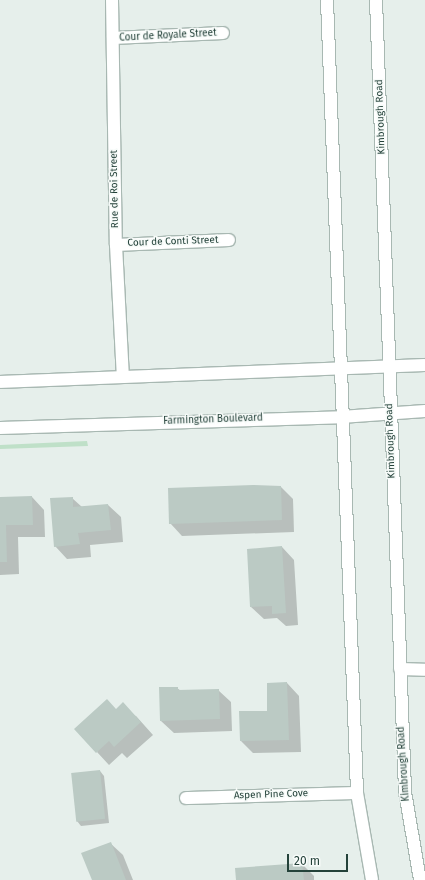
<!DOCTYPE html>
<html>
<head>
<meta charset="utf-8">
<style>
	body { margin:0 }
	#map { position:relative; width:425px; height:880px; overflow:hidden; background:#e6efeb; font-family:"Fira Sans",sans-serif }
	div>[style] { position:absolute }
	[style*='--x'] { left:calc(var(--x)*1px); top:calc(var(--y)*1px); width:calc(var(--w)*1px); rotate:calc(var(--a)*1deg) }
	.green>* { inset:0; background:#bfe0c8 }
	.shadow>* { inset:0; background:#0003 }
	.building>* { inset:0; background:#bbcac4; transform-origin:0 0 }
	.roads { filter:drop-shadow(1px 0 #a8b8b2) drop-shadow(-1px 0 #a8b8b2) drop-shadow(0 1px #a8b8b2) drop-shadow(0 -1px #a8b8b2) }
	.street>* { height:12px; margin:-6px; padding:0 6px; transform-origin:6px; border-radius:6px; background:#fff }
	.secondary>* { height:12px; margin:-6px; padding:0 6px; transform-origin:6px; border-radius:6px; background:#fff }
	span { translate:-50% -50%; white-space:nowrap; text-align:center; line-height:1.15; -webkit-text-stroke:3px #f7fbf9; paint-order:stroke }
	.street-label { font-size:10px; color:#24423a }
	.scale { position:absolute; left:287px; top:854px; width:61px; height:18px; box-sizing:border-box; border:2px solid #24423a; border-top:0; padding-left:5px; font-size:12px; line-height:14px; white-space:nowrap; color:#24423a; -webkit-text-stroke:3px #f7fbf9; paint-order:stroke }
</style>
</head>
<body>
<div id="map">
	<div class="green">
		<div style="clip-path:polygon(87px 441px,88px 446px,0 449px,0 445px)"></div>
	</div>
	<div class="shadow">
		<div style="clip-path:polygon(281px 487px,293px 499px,294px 532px,182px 536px,170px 523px)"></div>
		<div style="clip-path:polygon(32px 497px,44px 510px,45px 537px,18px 537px,19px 574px,0 575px,0 498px)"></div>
		<div style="clip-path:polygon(72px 498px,82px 507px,108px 505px,121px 517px,123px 542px,90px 545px,91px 557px,67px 559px,55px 546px)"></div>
		<div style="clip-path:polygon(282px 547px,294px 560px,298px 625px,286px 626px,277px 618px,264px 619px,251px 607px)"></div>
		<div style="clip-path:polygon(287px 683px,299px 696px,301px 752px,253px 753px,241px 741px,268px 712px)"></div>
		<div style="clip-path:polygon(177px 688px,181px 691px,218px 690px,231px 702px,232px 731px,174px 733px,161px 721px)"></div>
		<div style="clip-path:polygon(116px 710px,136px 716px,153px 735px,127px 758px,122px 753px,109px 765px,97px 752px)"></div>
		<div style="clip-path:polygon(100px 771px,104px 776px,109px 823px,81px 826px,77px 821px)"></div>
		<div style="clip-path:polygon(110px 843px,123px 855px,133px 880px,93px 880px)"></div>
		<div style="clip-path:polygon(302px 864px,314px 876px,314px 880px,237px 880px)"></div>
	</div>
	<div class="building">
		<div style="clip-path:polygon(253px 485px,281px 486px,282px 520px,169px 524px,168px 488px)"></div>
		<div style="clip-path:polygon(32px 496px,33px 525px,6px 525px,7px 562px,0 562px,0 497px)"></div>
		<div style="clip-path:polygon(73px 497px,73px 507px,108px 504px,111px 530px,78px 533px,80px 544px,54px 547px,50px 498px)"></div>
		<div style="clip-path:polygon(282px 546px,286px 613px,272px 614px,272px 606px,250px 607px,247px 549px)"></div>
		<div style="clip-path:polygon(287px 682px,289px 740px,240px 741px,239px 711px,267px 711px,267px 683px)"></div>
		<div style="clip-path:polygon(159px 687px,178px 687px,178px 690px,219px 689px,220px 719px,160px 721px)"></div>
		<div style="clip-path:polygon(107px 699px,116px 709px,123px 702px,141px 722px,114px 747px,109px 741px,96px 753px,74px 729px)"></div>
		<div style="left:100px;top:770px;width:49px;height:29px;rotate:84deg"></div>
		<div style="clip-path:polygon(111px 842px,126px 880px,92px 880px,81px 853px)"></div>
		<div style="clip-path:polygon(302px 863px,304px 880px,236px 880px,235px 868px)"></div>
	</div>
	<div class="roads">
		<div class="street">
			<div style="--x:112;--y:0;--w:245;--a:89.1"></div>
			<div style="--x:116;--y:245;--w:132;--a:87"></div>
			<div style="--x:113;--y:38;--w:110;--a:-2.6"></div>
			<div style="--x:116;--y:245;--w:113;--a:-2.5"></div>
			<div style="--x:400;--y:669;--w:25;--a:2"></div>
			<div style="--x:186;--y:798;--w:171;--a:-1.7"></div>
		</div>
		<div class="secondary">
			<div style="--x:327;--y:0;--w:794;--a:87.83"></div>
			<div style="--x:357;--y:793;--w:88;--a:80.2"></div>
			<div style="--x:376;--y:0;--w:793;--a:87.9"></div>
			<div style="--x:405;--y:792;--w:89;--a:80.3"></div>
			<div style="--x:0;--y:382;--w:425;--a:-2.3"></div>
			<div style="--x:0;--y:428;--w:341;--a:-1.8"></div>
			<div style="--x:341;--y:417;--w:84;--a:-4.1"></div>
		</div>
	</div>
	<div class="street-label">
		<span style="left:168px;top:36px;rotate:-3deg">Cour de Royale Street</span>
		<span style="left:381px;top:117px;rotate:-92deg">Kimbrough Road</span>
		<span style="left:115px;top:189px;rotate:-91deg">Rue de Roi Street</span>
		<span style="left:173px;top:242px;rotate:-2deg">Cour de Conti Street</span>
		<span style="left:213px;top:420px;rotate:-2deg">Farmington Boulevard</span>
		<span style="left:391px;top:441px;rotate:-92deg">Kimbrough Road</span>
		<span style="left:404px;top:764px;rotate:-94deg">Kimbrough Road</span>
		<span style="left:271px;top:795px;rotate:-2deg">Aspen Pine Cove</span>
	</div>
	<div class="scale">20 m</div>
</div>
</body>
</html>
